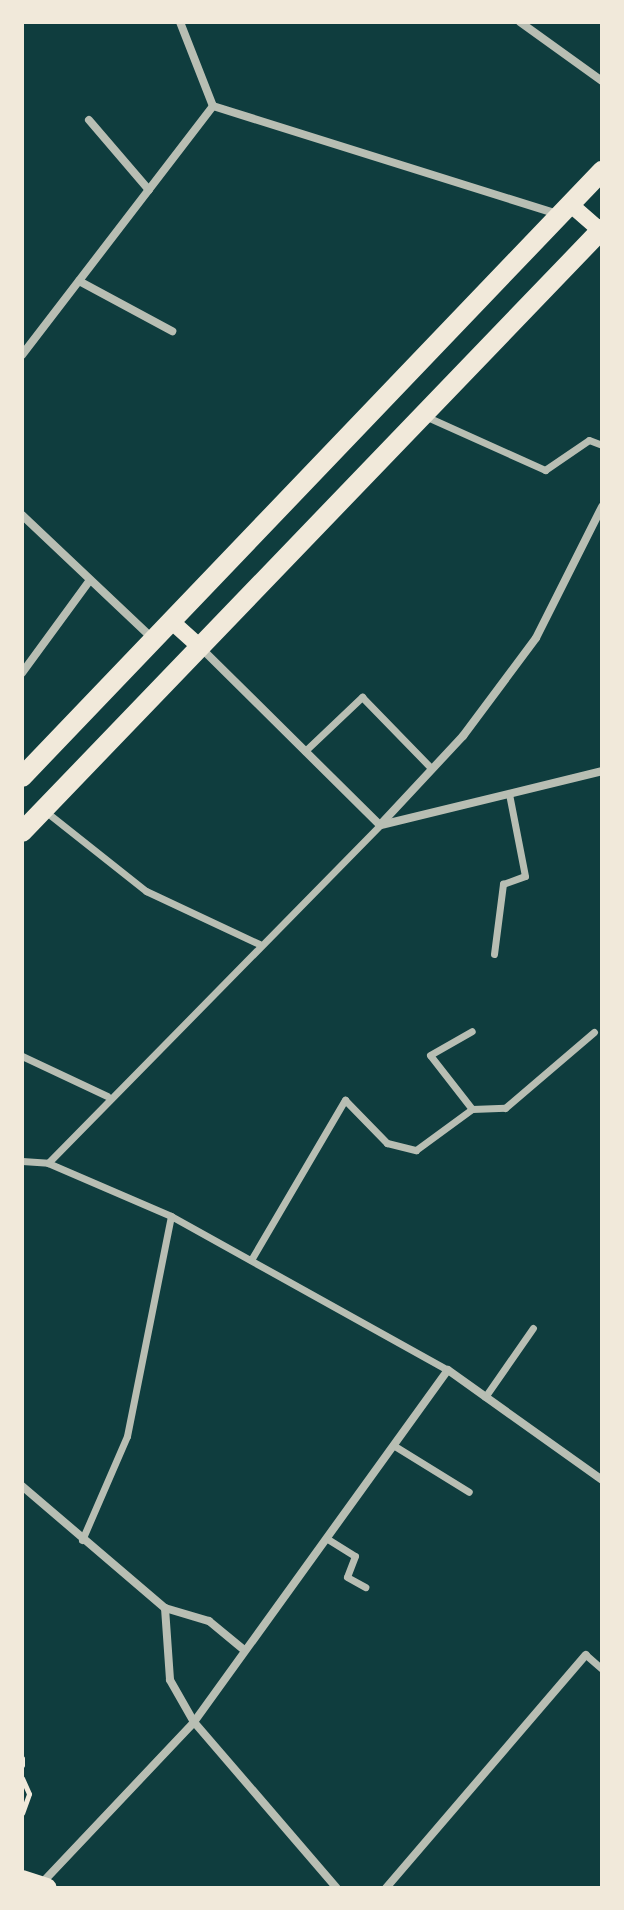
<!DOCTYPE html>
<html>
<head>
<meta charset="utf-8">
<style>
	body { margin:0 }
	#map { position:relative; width:624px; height:1910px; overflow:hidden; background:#0f3d3e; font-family:Raleway,sans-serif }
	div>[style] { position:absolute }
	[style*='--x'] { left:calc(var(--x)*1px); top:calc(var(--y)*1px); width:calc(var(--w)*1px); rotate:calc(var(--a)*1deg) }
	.path>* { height:5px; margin:-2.5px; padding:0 2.5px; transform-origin:2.5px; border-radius:2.5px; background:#f1e9da }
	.pedestrian>* { height:7px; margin:-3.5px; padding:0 3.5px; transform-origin:3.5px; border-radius:3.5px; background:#b8beb3 }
	.minor>* { height:8px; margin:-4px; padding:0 4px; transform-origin:4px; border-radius:4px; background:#b8beb3 }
	.secondary>* { height:16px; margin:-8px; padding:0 8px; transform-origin:8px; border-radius:8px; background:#f1e9da }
	.primary>* { height:20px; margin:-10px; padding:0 10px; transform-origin:10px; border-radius:10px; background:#f1e9da }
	span { translate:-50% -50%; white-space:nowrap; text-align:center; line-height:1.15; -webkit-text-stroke:6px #f1e9da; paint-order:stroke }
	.frame { position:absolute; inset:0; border:24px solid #f1e9da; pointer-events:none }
</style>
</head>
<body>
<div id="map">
	<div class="path">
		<div style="--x:22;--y:1758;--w:7;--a:90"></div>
		<div style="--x:22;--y:1778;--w:17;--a:66"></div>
		<div style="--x:29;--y:1794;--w:20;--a:110"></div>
	</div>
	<div class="pedestrian">
		<div style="--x:425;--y:416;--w:132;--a:24.2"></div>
		<div style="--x:545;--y:470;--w:53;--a:-34.3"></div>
		<div style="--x:589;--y:440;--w:14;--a:21"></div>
		<div style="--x:305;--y:751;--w:79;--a:-43.5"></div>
		<div style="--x:362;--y:697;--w:100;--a:45.8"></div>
		<div style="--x:45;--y:811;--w:129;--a:38.4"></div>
		<div style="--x:146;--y:891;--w:125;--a:25.1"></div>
		<div style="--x:494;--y:954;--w:71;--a:-82.7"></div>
		<div style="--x:503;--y:884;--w:23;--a:-20"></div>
		<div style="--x:525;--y:876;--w:84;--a:-101"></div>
		<div style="--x:22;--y:1056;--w:94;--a:25.2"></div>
		<div style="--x:472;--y:1109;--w:68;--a:-127.9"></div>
		<div style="--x:430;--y:1055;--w:48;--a:-29.7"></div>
		<div style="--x:22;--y:1161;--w:26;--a:4"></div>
		<div style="--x:48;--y:1163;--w:134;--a:23.3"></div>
		<div style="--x:171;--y:1216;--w:317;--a:29.1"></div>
		<div style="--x:48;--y:1163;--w:474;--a:-45.5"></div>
		<div style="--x:251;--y:1260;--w:186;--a:-59.6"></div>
		<div style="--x:345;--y:1100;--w:60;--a:45.7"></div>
		<div style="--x:387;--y:1143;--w:30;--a:14"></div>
		<div style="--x:416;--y:1150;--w:69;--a:-36.2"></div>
		<div style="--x:472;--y:1109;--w:33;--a:-2"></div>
		<div style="--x:505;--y:1108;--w:117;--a:-40.5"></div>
		<div style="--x:485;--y:1397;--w:84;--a:-55.2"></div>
		<div style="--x:393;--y:1445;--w:89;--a:31.7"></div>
		<div style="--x:326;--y:1538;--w:34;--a:32"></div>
		<div style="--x:355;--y:1556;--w:22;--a:111"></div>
		<div style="--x:347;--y:1577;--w:21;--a:29"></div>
		<div style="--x:82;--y:1540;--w:113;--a:-66.6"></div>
		<div style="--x:127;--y:1436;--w:224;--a:-78.7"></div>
		<div style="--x:586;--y:1655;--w:21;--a:41"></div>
	</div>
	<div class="minor">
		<div style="--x:180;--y:22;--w:90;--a:68.6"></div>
		<div style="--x:520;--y:22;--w:101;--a:35.7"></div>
		<div style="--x:213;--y:106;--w:364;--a:17.4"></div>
		<div style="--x:89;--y:120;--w:92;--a:49.4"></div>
		<div style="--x:79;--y:281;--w:106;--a:28.3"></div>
		<div style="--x:22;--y:355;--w:314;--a:-52.5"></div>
		<div style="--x:22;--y:515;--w:179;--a:43.4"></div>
		<div style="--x:202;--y:649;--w:250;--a:44.7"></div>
		<div style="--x:22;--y:673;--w:115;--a:-53.8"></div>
		<div style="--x:380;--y:825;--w:122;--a:-47"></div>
		<div style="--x:463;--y:736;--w:122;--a:-53.3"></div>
		<div style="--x:536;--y:638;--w:147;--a:-63.3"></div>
		<div style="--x:381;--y:825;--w:228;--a:-13.7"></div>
		<div style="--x:22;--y:1486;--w:188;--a:40.5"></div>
		<div style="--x:165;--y:1608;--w:72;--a:86"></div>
		<div style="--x:170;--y:1680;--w:48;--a:60.3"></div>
		<div style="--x:194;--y:1722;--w:219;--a:49.3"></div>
		<div style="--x:165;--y:1608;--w:46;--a:16.5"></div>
		<div style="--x:209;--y:1621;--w:45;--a:39.6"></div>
		<div style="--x:41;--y:1884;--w:223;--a:-46.6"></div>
		<div style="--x:194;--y:1722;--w:434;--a:-54.2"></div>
		<div style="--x:448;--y:1370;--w:189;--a:35.5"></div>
		<div style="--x:386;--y:1888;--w:307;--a:-49.4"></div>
	</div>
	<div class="secondary">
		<div style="--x:570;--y:204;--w:41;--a:41.1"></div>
		<div style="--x:170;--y:620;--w:40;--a:42"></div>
	</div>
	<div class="primary">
		<div style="--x:22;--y:777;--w:839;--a:-46.26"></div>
		<div style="--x:22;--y:832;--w:837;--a:-46.11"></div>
		<div style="--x:22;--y:1880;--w:26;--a:18"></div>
	</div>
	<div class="frame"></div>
</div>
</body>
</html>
